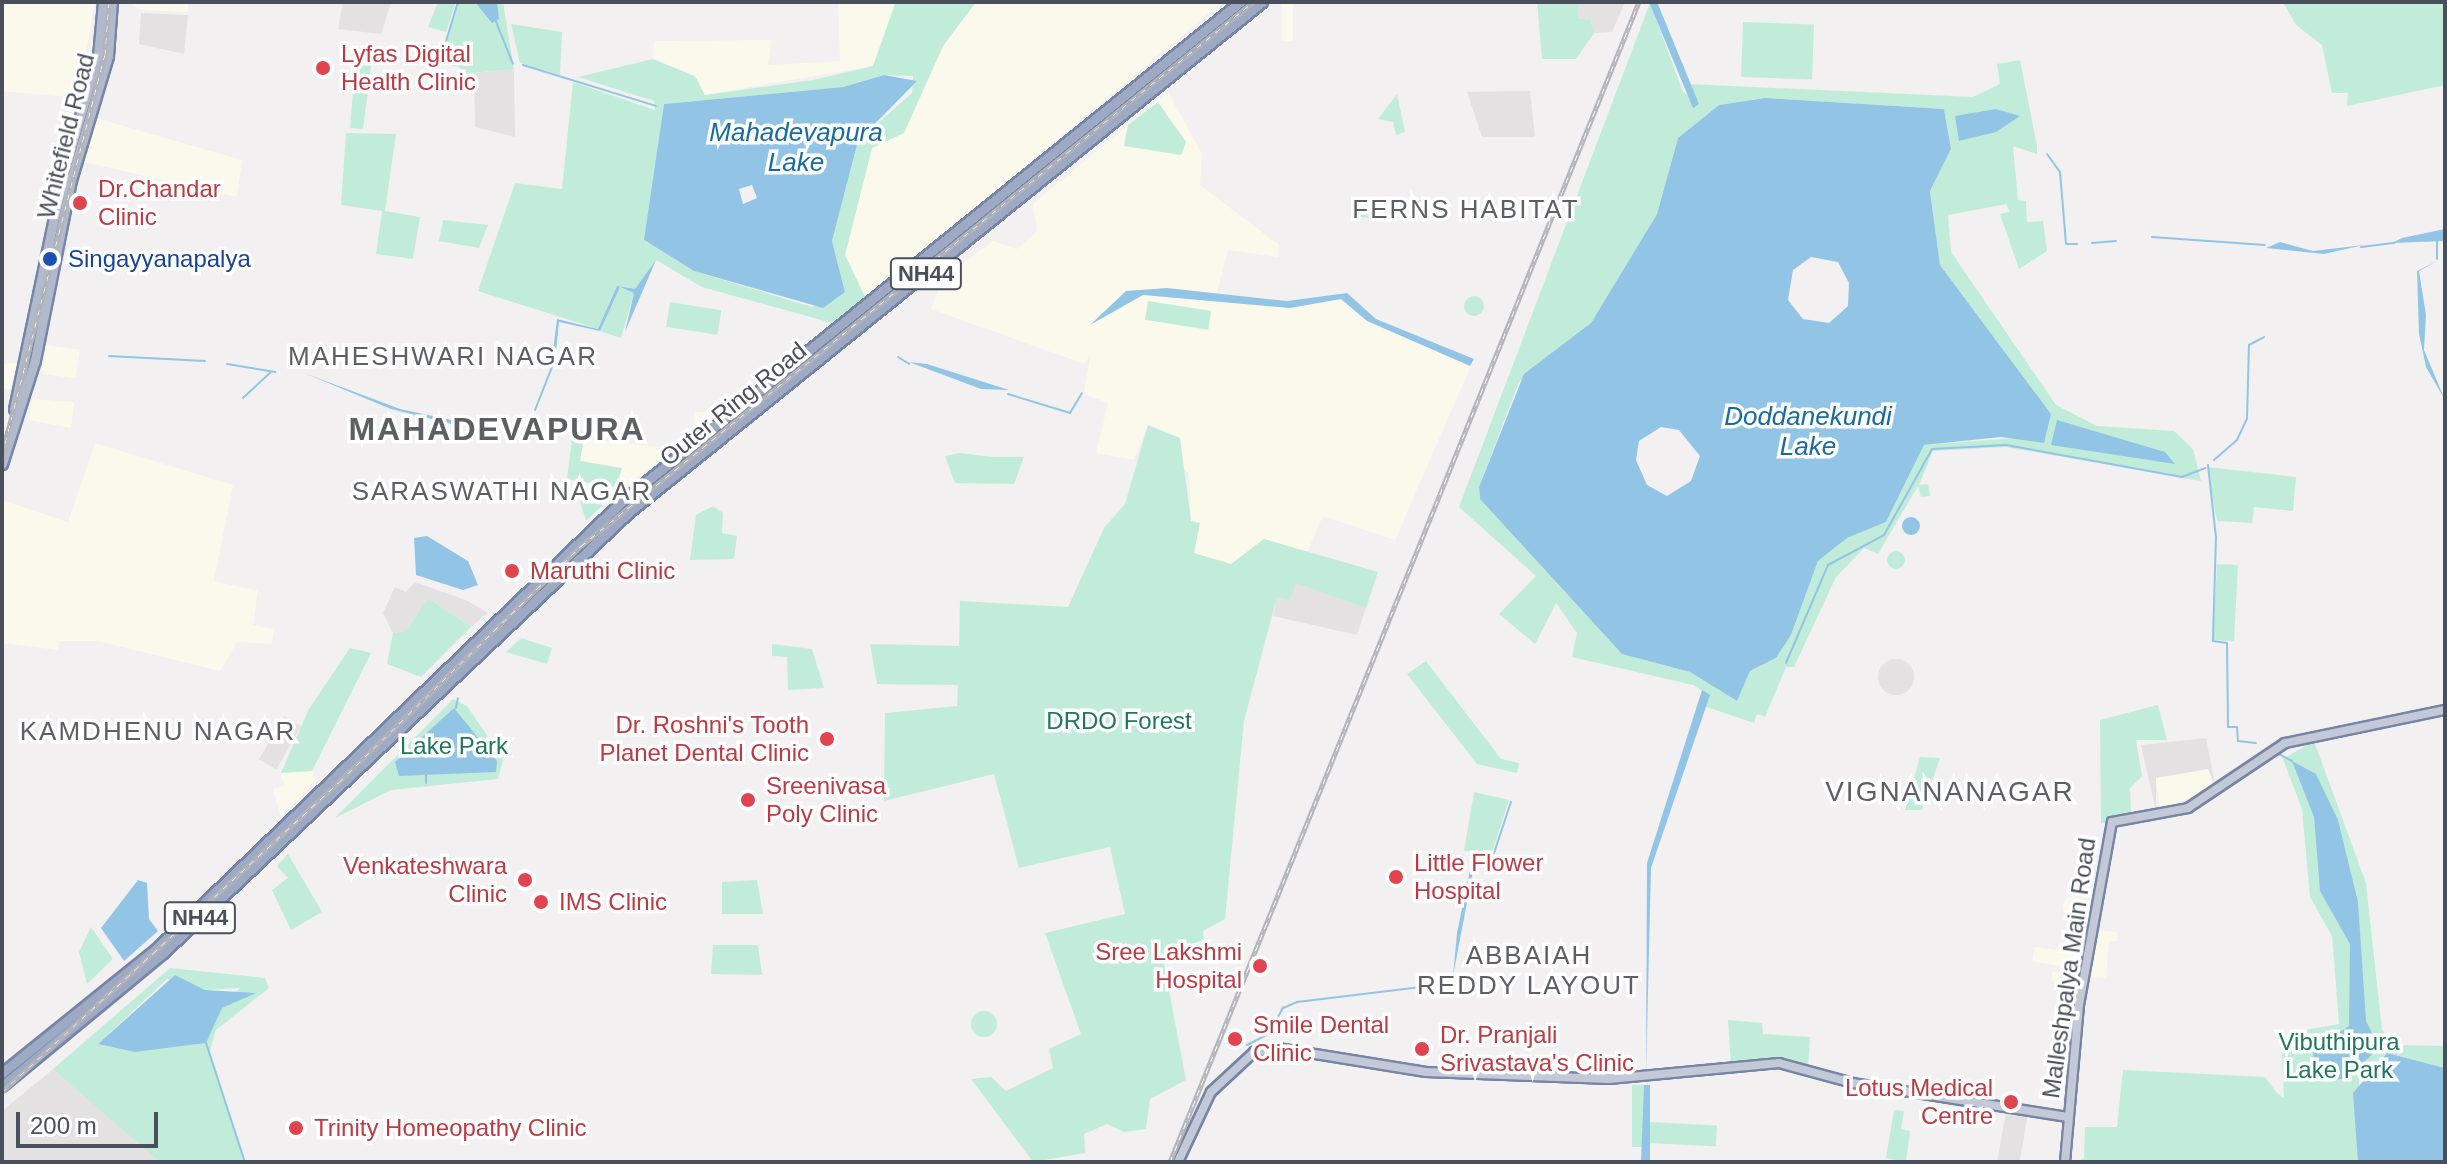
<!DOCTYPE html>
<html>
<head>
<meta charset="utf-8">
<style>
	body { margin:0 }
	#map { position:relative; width:2447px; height:1164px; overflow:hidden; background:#f2f0f0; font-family:Helvetica,sans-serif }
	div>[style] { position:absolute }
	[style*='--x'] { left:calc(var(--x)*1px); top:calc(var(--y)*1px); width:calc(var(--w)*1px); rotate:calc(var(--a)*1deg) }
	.commercial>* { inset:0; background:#fbf9eb; transform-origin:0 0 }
	.round { border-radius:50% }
	.education>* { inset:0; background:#e3e1e1; transform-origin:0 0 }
	.green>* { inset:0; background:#c2ecda; transform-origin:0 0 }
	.water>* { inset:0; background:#92c5e5 }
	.stream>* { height:2px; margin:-1px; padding:0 1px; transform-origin:1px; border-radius:1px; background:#92c5e5 }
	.roads { filter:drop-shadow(2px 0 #7685a6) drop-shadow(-2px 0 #7685a6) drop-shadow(0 2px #7685a6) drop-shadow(0 -2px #7685a6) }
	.secondary>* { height:8px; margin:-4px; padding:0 4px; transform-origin:4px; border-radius:4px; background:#c4c9d7 }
	.primary>* { height:9px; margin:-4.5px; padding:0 4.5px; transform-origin:4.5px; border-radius:4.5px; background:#b1bacc }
	.trunk>* { height:9px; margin:-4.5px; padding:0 4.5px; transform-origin:4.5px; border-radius:4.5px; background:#9eaac3 }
	.rail>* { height:5px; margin-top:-2.5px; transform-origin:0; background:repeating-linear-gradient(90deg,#fff 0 6px,#b2b4b9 0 12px); box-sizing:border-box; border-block:2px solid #b2b4b9 }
	.dots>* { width:22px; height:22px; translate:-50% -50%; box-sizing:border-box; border:4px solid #fff; border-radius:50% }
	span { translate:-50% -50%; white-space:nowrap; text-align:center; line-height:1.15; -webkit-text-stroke:7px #fff; paint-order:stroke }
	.shield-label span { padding:2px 6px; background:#fff; border:2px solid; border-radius:6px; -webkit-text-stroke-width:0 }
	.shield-label { font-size:22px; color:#494f5b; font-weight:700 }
	.health-label { font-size:24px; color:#be3a42 }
	.left { translate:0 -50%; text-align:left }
	.right { translate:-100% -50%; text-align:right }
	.street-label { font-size:24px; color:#494f5b }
	.transit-label { font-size:24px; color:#164399 }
	.park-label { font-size:24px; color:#1f785b }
	.water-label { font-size:26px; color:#186ba0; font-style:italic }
	.neighbourhood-label { font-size:26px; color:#5d5f64; letter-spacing:2px }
	.quarter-label { font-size:28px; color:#5d5f64; letter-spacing:2px }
	.district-label { font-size:32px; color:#5d5f64; font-weight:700; letter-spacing:2px }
	.frame { position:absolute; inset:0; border:4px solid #494f5b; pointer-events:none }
	.scale { position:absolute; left:16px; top:1112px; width:142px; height:36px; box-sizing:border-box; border:4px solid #494f5b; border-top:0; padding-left:10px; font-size:24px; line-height:28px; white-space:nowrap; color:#494f5b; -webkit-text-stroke:6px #fff; paint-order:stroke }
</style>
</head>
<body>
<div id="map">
	<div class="commercial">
		<div style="clip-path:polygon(2px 2px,95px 2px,78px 98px,2px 91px)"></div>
		<div style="clip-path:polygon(128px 2px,188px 2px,188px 12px,140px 10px)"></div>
		<div style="clip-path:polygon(838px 2px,909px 2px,895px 4px,873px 66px,704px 95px,689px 77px,653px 64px,654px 41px,771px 40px,768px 65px,840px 61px)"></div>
		<div style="clip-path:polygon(976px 2px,1222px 2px,866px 299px,845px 255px,872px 148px,904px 133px,943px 46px)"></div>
		<div style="left:1282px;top:2px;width:11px;height:39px"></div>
		<div style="clip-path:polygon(1168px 92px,1202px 154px,1200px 185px,1279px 245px,1278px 257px,1228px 250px,1216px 297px,1287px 301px,1347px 293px,1376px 319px,1474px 359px,1395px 540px,1323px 516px,1307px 552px,1264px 539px,1231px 564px,1194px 553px,1199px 523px,1191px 521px,1189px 474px,1148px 425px,1134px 460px,1096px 453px,1108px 403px,1084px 394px,1090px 356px,1084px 364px,931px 309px,942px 279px,993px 241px,1017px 249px,1037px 231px,1033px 204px)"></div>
		<div style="clip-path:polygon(96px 118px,242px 160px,237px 197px,84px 162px)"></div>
		<div style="left:46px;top:345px;width:34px;height:29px;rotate:8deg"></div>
		<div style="clip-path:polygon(22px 362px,16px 388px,2px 389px,2px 364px)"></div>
		<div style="clip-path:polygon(33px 399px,74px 402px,71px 428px,28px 420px)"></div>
		<div style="clip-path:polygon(694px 412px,709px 412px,717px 414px,695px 432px)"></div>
		<div style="clip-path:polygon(584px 438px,660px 447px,666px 455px,620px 491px,621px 468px,580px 461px)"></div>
		<div style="clip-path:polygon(95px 443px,233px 485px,214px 581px,258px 591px,253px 625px,274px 629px,272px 644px,237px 642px,220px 671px,97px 641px,59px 641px,58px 650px,2px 643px,2px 500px,68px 522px)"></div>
		<div style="clip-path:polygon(2209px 769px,2212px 788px,2161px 810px,2155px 778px)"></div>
		<div style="clip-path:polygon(312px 771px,316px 780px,281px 817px,273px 789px,284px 786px,281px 773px)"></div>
		<div class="round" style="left:2063px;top:896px;width:22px;height:22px"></div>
		<div style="clip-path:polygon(2093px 930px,2117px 932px,2117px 941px,2109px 941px,2106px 978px,2085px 977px)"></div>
		<div style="left:2085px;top:954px;width:15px;height:51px;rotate:98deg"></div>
		<div style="left:2052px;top:972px;width:28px;height:9px;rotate:2deg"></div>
	</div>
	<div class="education">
		<div style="clip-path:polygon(343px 2px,391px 2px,381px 34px,338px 29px)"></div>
		<div style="clip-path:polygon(1579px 2px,1625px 2px,1612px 32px,1594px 33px,1591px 20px,1578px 18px)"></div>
		<div style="clip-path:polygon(141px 13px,188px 15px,184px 54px,139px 44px)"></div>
		<div style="clip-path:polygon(514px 69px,515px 137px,475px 127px,474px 73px)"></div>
		<div style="clip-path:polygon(1530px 91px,1535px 137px,1482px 137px,1467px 92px)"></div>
		<div style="clip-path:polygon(415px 582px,468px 601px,488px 613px,471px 627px,428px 598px,406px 631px,393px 633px,383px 613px,395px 587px,406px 592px)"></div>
		<div style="clip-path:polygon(1295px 582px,1366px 608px,1357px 635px,1273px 616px,1277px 597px)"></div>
		<div class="round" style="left:1878px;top:659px;width:36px;height:36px"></div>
		<div style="left:284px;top:716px;width:20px;height:50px;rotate:30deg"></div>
		<div style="clip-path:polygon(2206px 738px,2215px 785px,2208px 769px,2156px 778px,2156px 811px,2141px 745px)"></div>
		<div style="clip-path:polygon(80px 1047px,210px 1051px,244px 1162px,2px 1162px,2px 1111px)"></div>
		<div style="left:2006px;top:1112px;width:22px;height:50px;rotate:10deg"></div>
	</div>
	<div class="green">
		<div style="clip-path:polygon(438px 2px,456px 2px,446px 32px,428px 27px)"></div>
		<div style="clip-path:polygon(458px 2px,503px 2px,514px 69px,461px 74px,460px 67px,440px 64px)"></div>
		<div style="clip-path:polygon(evenodd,976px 2px,943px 46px,904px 133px,872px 148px,845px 255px,866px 299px,832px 323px,702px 287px,656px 260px,635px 290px,617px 286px,598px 329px,478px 291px,515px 183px,562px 189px,573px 82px,655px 110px,654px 101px,578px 77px,653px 59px,695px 76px,705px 95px,813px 80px,873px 66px,895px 4px,976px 2px,884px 75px,913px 76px,912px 93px,858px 141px,832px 241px,845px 292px,812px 307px,694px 271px,645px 241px,664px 104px,843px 87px,884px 75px)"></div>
		<div style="clip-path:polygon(1537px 2px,1579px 2px,1578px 18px,1591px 20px,1594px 33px,1576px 59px,1542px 59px)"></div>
		<div style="clip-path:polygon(2283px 2px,2445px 2px,2445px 85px,2347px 106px,2348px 93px,2332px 93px,2322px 45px,2296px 25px)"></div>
		<div style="clip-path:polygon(evenodd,1650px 3px,1683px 92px,1699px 104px,1688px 84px,1973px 97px,2000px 84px,1997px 64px,2020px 60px,2037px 146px,2037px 154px,2013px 146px,2018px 200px,2026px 201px,2027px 222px,2043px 221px,2047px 251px,2019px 269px,2000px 214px,2009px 212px,2007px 204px,1948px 215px,1951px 252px,2056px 405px,2097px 426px,2174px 431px,2193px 449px,2201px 481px,2006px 447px,1933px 451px,1919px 485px,1928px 484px,1930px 496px,1921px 497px,1918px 486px,1878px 554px,1864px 548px,1836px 577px,1794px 667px,1786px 667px,1765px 717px,1757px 714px,1754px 723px,1704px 706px,1709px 695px,1693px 685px,1572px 657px,1577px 633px,1556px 603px,1535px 644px,1499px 614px,1536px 576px,1459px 507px,1650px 3px,1765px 98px,1944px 109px,1951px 149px,1930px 191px,1940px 265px,2051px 414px,2014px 438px,1924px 445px,1886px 522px,1847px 538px,1818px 561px,1791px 635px,1776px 658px,1750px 671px,1737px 701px,1690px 672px,1622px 654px,1480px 499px,1479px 487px,1519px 382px,1591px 323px,1657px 214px,1678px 138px,1719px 105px,1765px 98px)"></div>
		<div style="left:1743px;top:22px;width:71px;height:55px;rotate:2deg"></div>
		<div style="clip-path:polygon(511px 24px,562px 32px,560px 75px,520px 63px)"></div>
		<div style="clip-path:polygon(356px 58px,372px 60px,363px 129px,350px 128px)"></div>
		<div style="clip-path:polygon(1397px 94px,1405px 132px,1396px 135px,1393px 122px,1378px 119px)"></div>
		<div style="clip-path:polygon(1158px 102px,1186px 142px,1181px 155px,1124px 146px,1128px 125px)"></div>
		<div style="clip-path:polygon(346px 133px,396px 134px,385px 211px,420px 217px,413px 259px,376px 254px,382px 211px,341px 205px)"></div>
		<div style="clip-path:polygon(1355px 198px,1376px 210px,1375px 219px,1355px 216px)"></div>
		<div style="clip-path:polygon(443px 220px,488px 225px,479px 248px,439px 241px)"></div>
		<div style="clip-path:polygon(619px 287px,634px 293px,621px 338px,600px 331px)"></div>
		<div class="round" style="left:1464px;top:296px;width:20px;height:20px"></div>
		<div style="left:1148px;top:301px;width:64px;height:19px;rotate:9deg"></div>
		<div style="left:670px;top:302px;width:52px;height:25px;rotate:9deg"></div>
		<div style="clip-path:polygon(1148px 425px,1180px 438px,1191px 521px,1200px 523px,1194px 553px,1231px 564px,1264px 539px,1378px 572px,1366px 608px,1296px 583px,1290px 600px,1277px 597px,1244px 721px,1225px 919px,1203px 931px,1204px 940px,1162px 953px,1186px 1080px,1150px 1099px,1146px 1129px,1124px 1132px,1107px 1124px,1084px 1134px,1085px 1153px,1033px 1162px,971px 1079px,991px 1077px,1006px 1091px,1053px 1068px,1049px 1049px,1081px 1034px,1045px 933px,1125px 914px,1110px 847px,1019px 868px,994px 774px,884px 801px,885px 713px,957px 706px,958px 685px,877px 684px,870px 644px,959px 646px,960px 601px,1068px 607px,1104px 528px,1125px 504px)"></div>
		<div style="clip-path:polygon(573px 431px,585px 432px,580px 461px,622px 468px,614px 497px,613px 487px,567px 479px)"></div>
		<div style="clip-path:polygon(960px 453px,993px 457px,1024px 457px,1014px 484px,955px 483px,945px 456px)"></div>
		<div style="clip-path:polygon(2207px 467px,2296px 477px,2293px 511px,2254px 507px,2252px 523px,2217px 521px)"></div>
		<div style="clip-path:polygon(580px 501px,603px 505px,586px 521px)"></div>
		<div style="clip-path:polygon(713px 506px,723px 513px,722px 533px,737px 536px,734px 559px,690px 560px,696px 515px)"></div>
		<div class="round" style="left:1887px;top:551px;width:18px;height:18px"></div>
		<div style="left:2217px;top:564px;width:21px;height:76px;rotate:3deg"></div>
		<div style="clip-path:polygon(428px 598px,471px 627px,421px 677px,387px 664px,393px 633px,406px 631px)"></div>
		<div style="clip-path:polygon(521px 638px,552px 648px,547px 664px,506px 652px)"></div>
		<div style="clip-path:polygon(772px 644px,812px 649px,824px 688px,788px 690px,787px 657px,772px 656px)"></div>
		<div style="clip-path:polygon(350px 648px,371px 653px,312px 771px,281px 773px,309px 709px)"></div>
		<div style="clip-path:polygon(1426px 661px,1501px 759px,1519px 763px,1517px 773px,1477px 764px,1407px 674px)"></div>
		<div style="clip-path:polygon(453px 699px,467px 706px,503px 759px,498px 779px,391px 790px,335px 818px)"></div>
		<div style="clip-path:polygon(2158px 705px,2167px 740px,2136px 740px,2142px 776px,2130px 788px,2131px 814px,2101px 824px,2100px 720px)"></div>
		<div style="clip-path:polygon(2314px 741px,2366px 883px,2382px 1030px,2398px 1045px,2445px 1046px,2445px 1068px,2387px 1053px,2359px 1081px,2358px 1162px,2071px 1162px,2084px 1159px,2085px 1127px,2117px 1127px,2123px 1070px,2265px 1077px,2277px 1093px,2284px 1098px,2281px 1038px,2307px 1040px,2305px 1030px,2339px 1024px,2332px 936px,2310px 897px,2302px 809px,2283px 759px)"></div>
		<div style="clip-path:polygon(1920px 757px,1940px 758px,1922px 810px,1905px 810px)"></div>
		<div style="clip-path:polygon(1474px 792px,1509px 800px,1492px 852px,1464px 851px)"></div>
		<div style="clip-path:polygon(288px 854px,322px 912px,291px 930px,272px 890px,288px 878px,277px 866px)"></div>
		<div style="clip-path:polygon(757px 880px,763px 914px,722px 914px,722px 882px)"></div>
		<div style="clip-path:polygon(91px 927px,113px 959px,87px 984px,79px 952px)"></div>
		<div style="clip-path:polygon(713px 945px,758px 945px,762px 975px,711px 974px)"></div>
		<div style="clip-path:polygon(evenodd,170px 968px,265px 978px,269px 988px,216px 1030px,210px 1051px,244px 1162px,160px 1162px,53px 1069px,170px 968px,167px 979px,206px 990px,240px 988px,211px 1020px,206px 1043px,135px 1052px,98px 1044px,167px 979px)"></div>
		<div class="round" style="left:971px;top:1011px;width:26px;height:26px"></div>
		<div style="clip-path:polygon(1728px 1020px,1762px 1023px,1763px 1034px,1810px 1037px,1808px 1067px,1781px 1060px,1731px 1065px)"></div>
		<div style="left:1632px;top:1085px;width:12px;height:62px"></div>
		<div style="clip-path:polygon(1894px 1110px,1904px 1111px,1901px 1129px,1910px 1131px,1906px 1162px,1886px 1158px)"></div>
		<div style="left:1650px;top:1122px;width:67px;height:21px;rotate:3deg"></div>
	</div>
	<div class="water">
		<div style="clip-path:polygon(475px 2px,497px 2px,499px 19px,492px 23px)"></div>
		<div style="clip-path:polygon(1649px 2px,1657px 2px,1662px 14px,1699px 104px,1693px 108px)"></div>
		<div style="clip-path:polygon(evenodd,884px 75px,917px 81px,858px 141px,832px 241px,845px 292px,823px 308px,694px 271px,644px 240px,664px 104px,843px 87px,884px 75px,752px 185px,757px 198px,743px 204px,739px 189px,752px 185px)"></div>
		<div style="clip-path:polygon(evenodd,1765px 98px,1944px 109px,1951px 149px,1930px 191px,1940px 265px,2051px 414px,2044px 443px,2001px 437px,1924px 445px,1886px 522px,1847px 538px,1818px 561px,1791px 635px,1776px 658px,1750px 671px,1737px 701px,1690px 672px,1622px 654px,1480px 499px,1479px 487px,1524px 374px,1591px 323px,1657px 214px,1678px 138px,1719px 105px,1765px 98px,1811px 257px,1838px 262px,1849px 283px,1848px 306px,1829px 323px,1803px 319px,1788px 300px,1793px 270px,1811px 257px,1765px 98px,1661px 427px,1679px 430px,1700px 456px,1691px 481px,1667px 496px,1647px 485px,1636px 460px,1639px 441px,1661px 427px)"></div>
		<div style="clip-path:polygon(1996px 109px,2020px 116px,1996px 132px,1959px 141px,1955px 116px)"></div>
		<div style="clip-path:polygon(2445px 229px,2445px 241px,2392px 243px,2402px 238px)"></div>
		<div style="clip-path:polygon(2280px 242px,2313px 251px,2364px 245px,2324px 254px,2266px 248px)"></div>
		<div style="clip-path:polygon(656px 260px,625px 332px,634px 293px,620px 287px,600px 331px,559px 322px,555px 361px,552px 360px,557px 319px,598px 329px,617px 286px,635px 289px)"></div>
		<div style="clip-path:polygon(2439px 260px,2419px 271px,2426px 315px,2424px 350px,2445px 400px,2426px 367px,2419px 334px,2417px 271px)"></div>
		<div style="clip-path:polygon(1167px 288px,1287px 301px,1347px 293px,1376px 319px,1474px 359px,1470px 366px,1367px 321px,1341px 299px,1290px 308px,1143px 295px,1090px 325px,1126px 291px)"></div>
		<div style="clip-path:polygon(909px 362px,927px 364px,1009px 390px,981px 389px)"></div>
		<div style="clip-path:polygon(304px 373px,400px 409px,461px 422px,460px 426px,391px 409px)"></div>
		<div style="clip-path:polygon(2057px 420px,2165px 452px,2175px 464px,2051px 445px)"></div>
		<div class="round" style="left:1902px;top:517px;width:18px;height:18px"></div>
		<div style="clip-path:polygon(427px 536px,468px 561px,478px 585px,463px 590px,416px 575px,414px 538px)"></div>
		<div style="clip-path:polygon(1702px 690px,1710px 695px,1651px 868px,1646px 1075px,1647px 863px)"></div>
		<div style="clip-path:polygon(454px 708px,497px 761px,496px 772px,399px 776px,395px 762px)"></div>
		<div style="clip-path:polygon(2292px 761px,2316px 774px,2338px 820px,2358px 902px,2366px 1021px,2379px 1047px,2349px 1078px,2315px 1082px,2313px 1049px,2349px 1026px,2350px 944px,2320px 891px,2314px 817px)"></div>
		<div style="clip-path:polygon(1470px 870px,1473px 871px,1453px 976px,1457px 933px)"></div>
		<div style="clip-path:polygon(138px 880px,147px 883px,149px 919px,158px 931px,124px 961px,101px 928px)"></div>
		<div style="clip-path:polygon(175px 975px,205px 990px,256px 993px,222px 1008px,206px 1043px,135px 1052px,98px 1044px)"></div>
		<div style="clip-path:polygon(2387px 1053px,2445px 1068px,2445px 1162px,2358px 1162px,2353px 1093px)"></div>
		<div style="clip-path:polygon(1644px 1085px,1650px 1085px,1650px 1162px,1641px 1162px)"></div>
	</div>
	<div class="stream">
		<div style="--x:495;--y:19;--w:48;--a:68.2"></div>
		<div style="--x:439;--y:64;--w:65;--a:-73"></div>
		<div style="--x:523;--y:65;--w:139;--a:17.1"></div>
		<div style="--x:2047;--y:154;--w:22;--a:54"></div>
		<div style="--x:2060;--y:172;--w:72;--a:85.2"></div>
		<div style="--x:2066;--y:244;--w:11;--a:0"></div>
		<div style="--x:2152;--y:237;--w:113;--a:4"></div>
		<div style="--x:2437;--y:242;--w:17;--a:90"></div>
		<div style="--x:2092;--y:243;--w:24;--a:-5"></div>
		<div style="--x:2361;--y:247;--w:34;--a:-7"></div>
		<div style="--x:109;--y:356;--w:96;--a:3"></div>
		<div style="--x:898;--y:357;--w:13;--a:32"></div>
		<div style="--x:227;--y:364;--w:49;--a:9.5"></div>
		<div style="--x:1008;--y:394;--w:65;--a:17"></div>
		<div style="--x:1070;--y:413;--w:23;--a:-59"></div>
		<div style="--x:243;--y:398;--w:37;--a:-43"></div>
		<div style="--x:535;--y:410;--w:46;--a:-68.4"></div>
		<div style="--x:2214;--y:460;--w:30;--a:-41"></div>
		<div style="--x:2237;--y:440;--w:23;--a:-65"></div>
		<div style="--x:2247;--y:419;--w:74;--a:-88.5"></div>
		<div style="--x:2249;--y:345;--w:17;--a:-28"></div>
		<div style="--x:2208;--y:465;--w:72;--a:83.7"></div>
		<div style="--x:2216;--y:537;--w:104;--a:91.7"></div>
		<div style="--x:2213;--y:641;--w:14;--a:8"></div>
		<div style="--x:2227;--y:643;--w:84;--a:89.3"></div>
		<div style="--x:2228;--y:727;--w:9;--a:0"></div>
		<div style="--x:2237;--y:727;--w:14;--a:86"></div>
		<div style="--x:2238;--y:741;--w:18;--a:6"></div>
		<div style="--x:1786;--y:663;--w:107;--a:-66.8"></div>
		<div style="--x:1828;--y:565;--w:64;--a:-28.2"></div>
		<div style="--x:1884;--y:535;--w:98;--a:-60.8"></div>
		<div style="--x:1932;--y:449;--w:74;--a:-3.1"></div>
		<div style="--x:2006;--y:445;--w:179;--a:10.3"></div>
		<div style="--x:2182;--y:477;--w:25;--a:-21"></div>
		<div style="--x:456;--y:708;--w:10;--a:-79"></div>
		<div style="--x:2275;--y:752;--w:19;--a:28"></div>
		<div style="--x:426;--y:783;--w:11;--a:-90"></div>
		<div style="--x:1494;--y:853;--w:54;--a:-71.6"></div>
		<div style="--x:206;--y:1043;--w:125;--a:71.9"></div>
		<div style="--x:1247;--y:1045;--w:25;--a:-27"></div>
		<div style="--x:1269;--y:1034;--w:30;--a:-62"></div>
		<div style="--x:1283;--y:1008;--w:15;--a:-23"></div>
		<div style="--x:1297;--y:1002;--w:150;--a:-6.9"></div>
		<div style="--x:1446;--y:984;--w:10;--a:-53"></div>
	</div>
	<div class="roads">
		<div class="secondary">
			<div style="--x:1178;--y:1162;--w:77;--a:-64.8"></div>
			<div style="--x:1211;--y:1092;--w:59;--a:-42.9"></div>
			<div style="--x:1254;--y:1052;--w:24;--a:-9"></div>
			<div style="--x:1278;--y:1048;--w:150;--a:9.2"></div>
			<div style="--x:1426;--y:1072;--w:183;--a:2.2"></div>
			<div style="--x:1609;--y:1079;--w:171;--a:-5.4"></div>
			<div style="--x:1779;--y:1063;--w:77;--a:15.1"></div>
			<div style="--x:1853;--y:1083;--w:218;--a:9"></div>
			<div style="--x:2065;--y:1162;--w:158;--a:-84.9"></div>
			<div style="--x:2079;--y:1005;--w:186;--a:-79.8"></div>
			<div style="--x:2112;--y:822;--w:77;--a:-10.4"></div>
			<div style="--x:2188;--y:808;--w:117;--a:-33.8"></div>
			<div style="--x:2285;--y:743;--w:163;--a:-11.7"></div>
		</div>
		<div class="primary">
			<div style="--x:14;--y:409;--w:240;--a:-78.2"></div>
			<div style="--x:63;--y:174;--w:123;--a:-73.5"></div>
			<div style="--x:98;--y:56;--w:54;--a:-84.7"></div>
			<div style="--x:2;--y:464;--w:109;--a:-72.4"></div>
			<div style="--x:35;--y:360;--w:184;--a:-78.7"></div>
			<div style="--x:71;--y:180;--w:129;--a:-73.4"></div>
			<div style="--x:108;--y:56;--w:54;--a:-85.8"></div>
		</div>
		<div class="trunk">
			<div style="--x:2;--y:1073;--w:201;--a:-38.9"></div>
			<div style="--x:158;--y:947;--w:642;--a:-43.86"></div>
			<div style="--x:621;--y:502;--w:796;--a:-38.93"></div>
			<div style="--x:2;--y:1086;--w:209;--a:-39.6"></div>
			<div style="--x:163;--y:953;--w:642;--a:-43.42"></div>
			<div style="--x:629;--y:512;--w:813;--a:-38.86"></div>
		</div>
	</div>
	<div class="rail">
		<div style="--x:2;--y:455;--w:413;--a:-75.6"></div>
		<div style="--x:105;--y:55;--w:53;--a:-85.7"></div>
		<div style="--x:2;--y:1092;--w:458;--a:-42.6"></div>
		<div style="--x:339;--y:782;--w:338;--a:-44.3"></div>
		<div style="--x:581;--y:546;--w:865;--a:-38.99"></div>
		<div style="--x:1170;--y:1162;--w:1251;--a:-67.99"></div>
	</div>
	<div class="dots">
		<div style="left:323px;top:68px;background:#e0444e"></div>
		<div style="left:80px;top:203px;background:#e0444e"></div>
		<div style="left:50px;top:259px;background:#1a4fb4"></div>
		<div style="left:512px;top:571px;background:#e0444e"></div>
		<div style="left:827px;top:739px;background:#e0444e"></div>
		<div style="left:748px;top:800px;background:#e0444e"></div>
		<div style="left:1396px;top:877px;background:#e0444e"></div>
		<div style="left:525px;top:880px;background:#e0444e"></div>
		<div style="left:541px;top:902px;background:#e0444e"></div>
		<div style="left:1260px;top:966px;background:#e0444e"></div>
		<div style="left:1235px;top:1039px;background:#e0444e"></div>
		<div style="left:1422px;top:1049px;background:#e0444e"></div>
		<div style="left:2011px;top:1102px;background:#e0444e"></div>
		<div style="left:296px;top:1128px;background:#e0444e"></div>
	</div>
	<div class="shield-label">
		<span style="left:926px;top:274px">NH44</span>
		<span style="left:200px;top:918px">NH44</span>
	</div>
	<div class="health-label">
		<span class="left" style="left:341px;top:68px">Lyfas Digital<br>Health Clinic</span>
		<span class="left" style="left:98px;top:203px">Dr.Chandar<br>Clinic</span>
		<span class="left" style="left:530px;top:571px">Maruthi Clinic</span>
		<span class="right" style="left:809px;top:739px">Dr. Roshni's Tooth<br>Planet Dental Clinic</span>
		<span class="left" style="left:766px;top:800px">Sreenivasa<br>Poly Clinic</span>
		<span class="left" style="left:1414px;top:877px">Little Flower<br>Hospital</span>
		<span class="right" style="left:507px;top:880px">Venkateshwara<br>Clinic</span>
		<span class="left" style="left:559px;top:902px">IMS Clinic</span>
		<span class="right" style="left:1242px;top:966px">Sree Lakshmi<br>Hospital</span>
		<span class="left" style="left:1253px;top:1039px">Smile Dental<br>Clinic</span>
		<span class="left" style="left:1440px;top:1049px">Dr. Pranjali<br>Srivastava's Clinic</span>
		<span class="right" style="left:1993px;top:1102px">Lotus Medical<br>Centre</span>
		<span class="left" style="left:314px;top:1128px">Trinity Homeopathy Clinic</span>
	</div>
	<div class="street-label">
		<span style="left:66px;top:136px;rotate:-76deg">Whitefield Road</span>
		<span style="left:733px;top:404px;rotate:-39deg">Outer Ring Road</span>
		<span style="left:2069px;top:968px;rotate:-82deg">Malleshpalya Main Road</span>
	</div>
	<div class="transit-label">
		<span class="left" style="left:68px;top:259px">Singayyanapalya</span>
	</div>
	<div class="park-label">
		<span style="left:1119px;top:721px">DRDO Forest</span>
		<span style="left:454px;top:746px">Lake Park</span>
		<span style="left:2339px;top:1056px">Vibuthipura<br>Lake Park</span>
	</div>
	<div class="water-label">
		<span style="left:796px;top:148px">Mahadevapura<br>Lake</span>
		<span style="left:1808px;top:432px">Doddanekundi<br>Lake</span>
	</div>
	<div class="neighbourhood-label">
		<span style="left:1466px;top:210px">FERNS HABITAT</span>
		<span style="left:443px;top:357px">MAHESHWARI NAGAR</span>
		<span style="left:502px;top:492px">SARASWATHI NAGAR</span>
		<span style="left:158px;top:732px">KAMDHENU NAGAR</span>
		<span style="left:1529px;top:971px">ABBAIAH<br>REDDY LAYOUT</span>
	</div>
	<div class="quarter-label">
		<span style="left:1950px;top:792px">VIGNANANAGAR</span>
	</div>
	<div class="district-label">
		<span style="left:497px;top:429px">MAHADEVAPURA</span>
	</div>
	<div class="frame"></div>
	<div class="scale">200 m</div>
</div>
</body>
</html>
